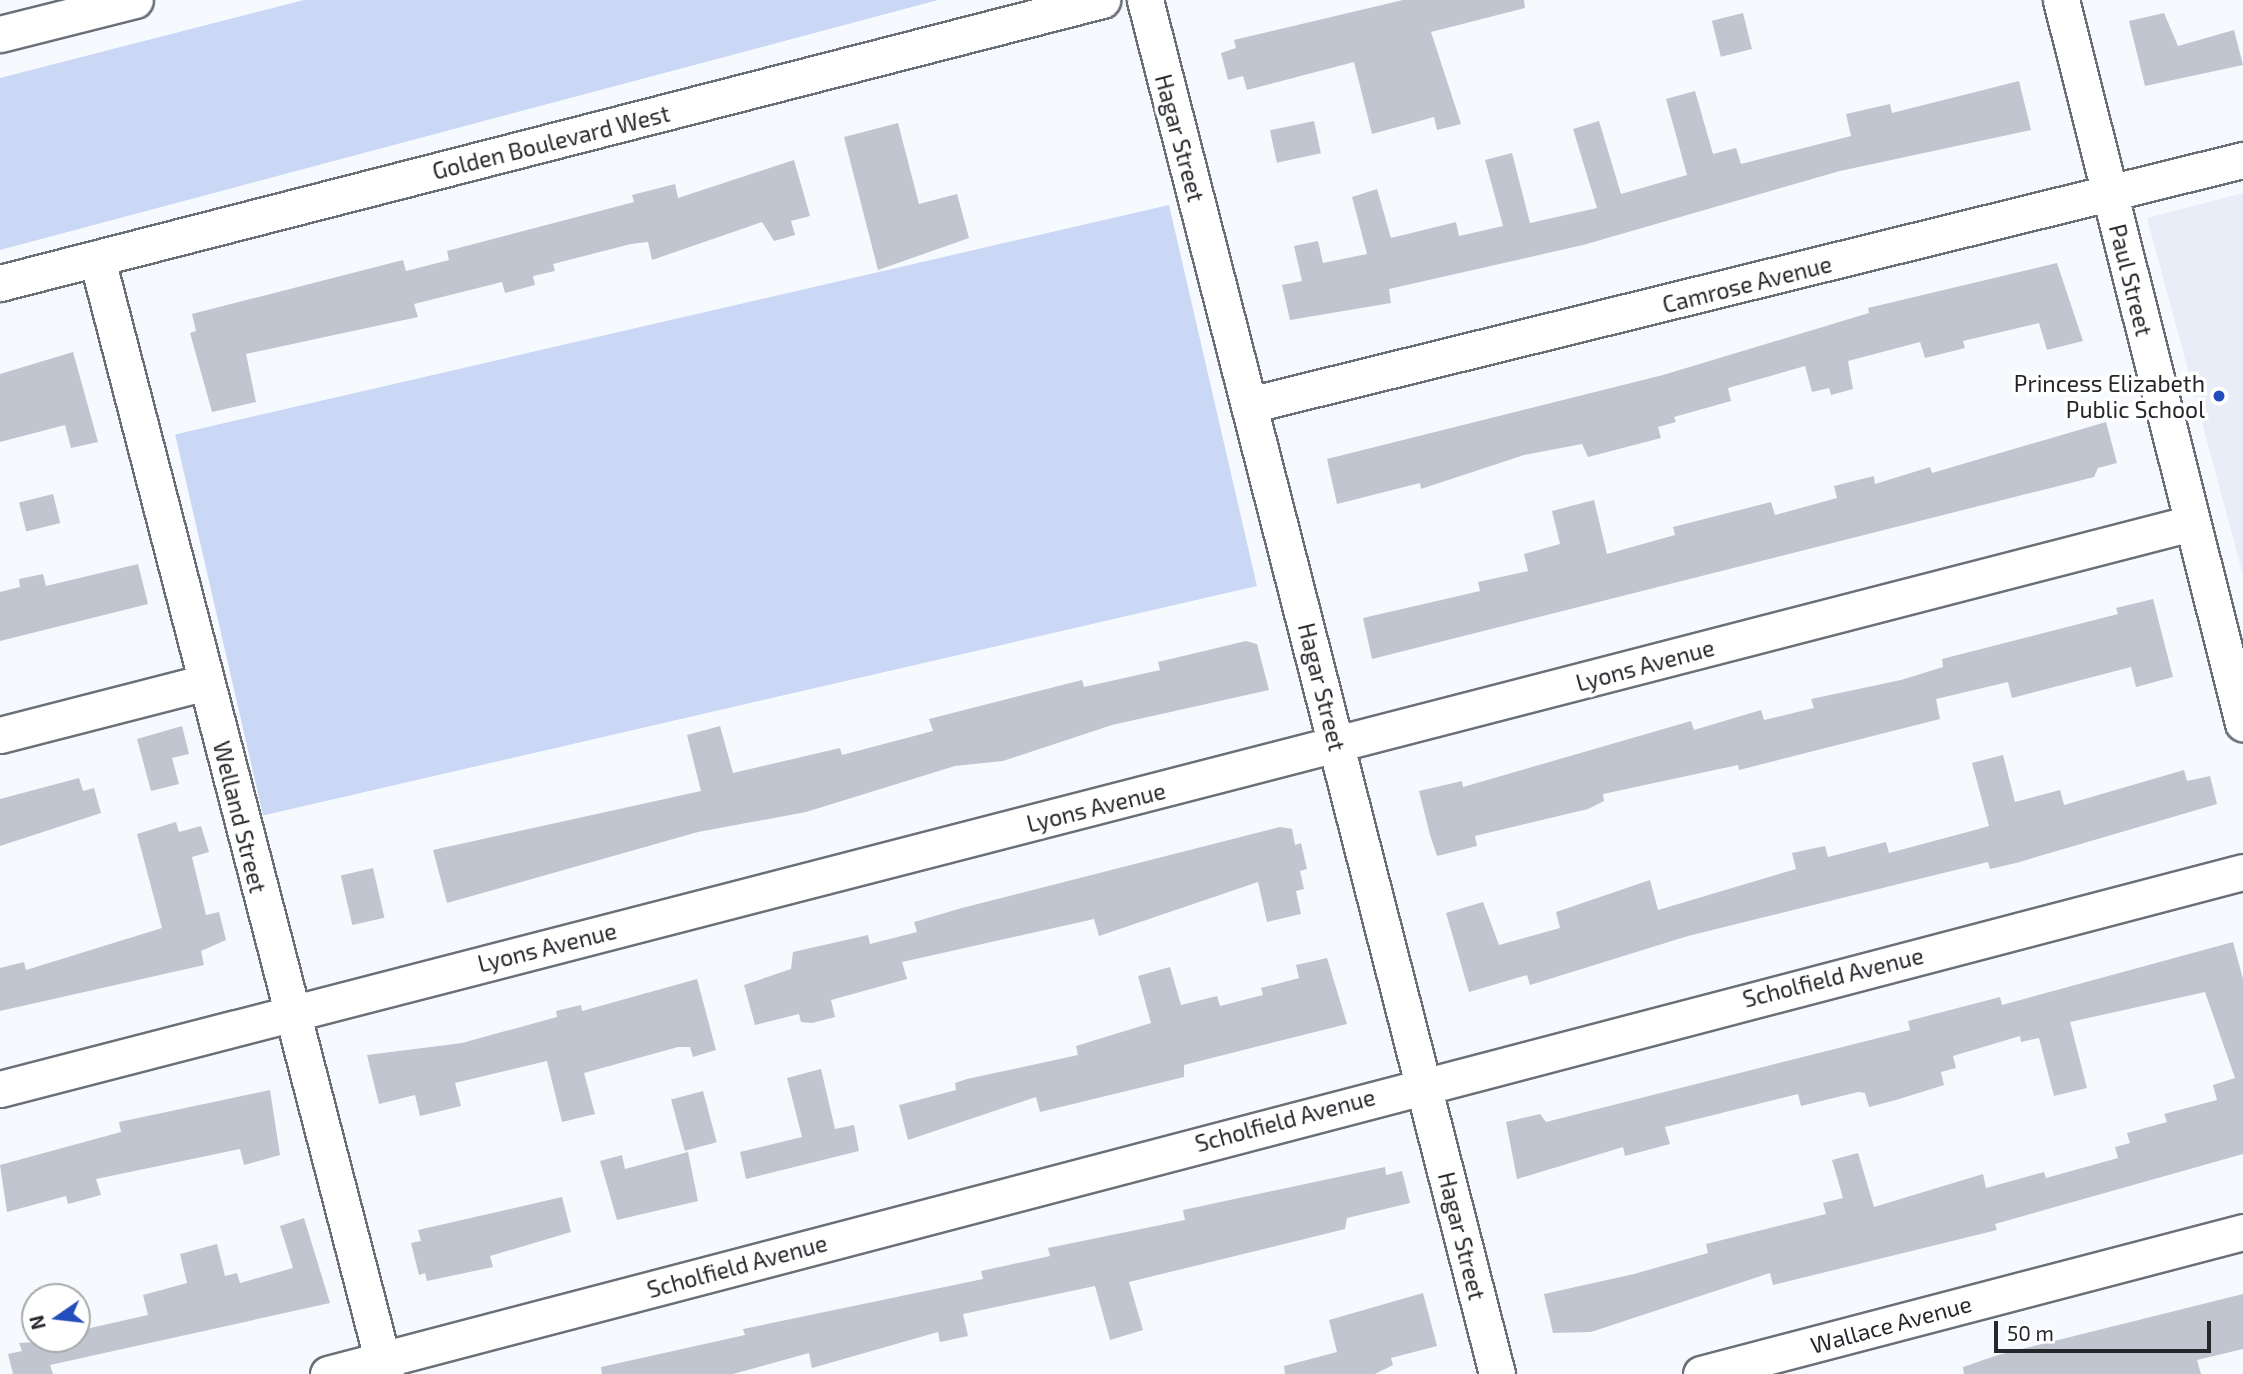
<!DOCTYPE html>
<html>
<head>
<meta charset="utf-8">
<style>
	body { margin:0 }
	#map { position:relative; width:2243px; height:1374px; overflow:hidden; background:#f6f9fd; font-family:"Exo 2",sans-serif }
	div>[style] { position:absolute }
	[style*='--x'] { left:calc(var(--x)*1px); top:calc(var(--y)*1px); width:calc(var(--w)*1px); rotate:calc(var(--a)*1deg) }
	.built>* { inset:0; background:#e8edf8 }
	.green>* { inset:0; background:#cad8f6; transform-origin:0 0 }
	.building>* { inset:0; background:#c0c5cf; transform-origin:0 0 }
	.roads { filter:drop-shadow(2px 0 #6a6f78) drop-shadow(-2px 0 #6a6f78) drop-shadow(0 2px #6a6f78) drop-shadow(0 -2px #6a6f78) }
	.minor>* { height:35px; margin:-17.5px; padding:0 17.5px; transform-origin:17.5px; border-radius:17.5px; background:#fff }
	.dots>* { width:19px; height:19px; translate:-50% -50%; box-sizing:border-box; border:4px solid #fff; border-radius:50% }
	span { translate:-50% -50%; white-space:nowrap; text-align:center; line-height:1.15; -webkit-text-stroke:7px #fff; paint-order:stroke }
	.street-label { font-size:23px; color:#25272b }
	.poi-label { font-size:23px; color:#25272b }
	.right { translate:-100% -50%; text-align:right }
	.north { position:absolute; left:21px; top:1283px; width:70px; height:70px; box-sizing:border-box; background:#fff; border:2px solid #a8a9aa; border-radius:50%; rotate:256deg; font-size:19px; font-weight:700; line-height:28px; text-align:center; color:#25272b }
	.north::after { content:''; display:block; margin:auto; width:24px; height:32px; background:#234dbb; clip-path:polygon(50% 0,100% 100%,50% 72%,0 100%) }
	.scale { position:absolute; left:1994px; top:1321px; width:217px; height:32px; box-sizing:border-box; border:4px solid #25272b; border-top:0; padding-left:9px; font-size:21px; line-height:24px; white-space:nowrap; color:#25272b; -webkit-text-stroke:5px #fff; paint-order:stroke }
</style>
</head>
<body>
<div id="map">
	<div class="built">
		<div style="clip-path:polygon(2243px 193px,2243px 575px,2147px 218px)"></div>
	</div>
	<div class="green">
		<div style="clip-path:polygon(304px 0,938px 0,0 250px,0 78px)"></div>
		<div style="left:1169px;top:205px;width:391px;height:1020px;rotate:77deg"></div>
	</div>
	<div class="building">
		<div style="clip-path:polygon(1403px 0,1524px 0,1525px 8px,1431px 32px,1461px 124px,1437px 130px,1434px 117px,1372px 134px,1354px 62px,1247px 90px,1243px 76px,1228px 80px,1221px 53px,1236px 48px,1234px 40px)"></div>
		<div style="left:1743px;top:13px;width:37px;height:32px;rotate:76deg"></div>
		<div style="clip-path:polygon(2164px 13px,2178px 46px,2234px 30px,2243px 65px,2145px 86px,2129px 21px)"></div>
		<div style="clip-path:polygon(2019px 81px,2031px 130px,1840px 171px,1583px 245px,1389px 289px,1391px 303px,1290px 320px,1282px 285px,1302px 281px,1294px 246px,1318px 241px,1323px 263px,1367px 254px,1352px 197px,1377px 189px,1391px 238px,1456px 222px,1459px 236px,1503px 226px,1485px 160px,1512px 153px,1530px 223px,1597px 208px,1573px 129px,1599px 121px,1621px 194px,1687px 175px,1666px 99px,1695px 91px,1713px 154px,1736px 148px,1741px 164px,1851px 136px,1846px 114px,1890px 104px,1892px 113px)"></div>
		<div style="left:1314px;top:121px;width:33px;height:45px;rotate:78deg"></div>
		<div style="clip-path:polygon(898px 123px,919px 204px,957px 194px,969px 238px,878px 270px,844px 137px)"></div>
		<div style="clip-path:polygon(794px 160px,810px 216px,791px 221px,795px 235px,774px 241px,762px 222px,652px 260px,648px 242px,631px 244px,553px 264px,555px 271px,533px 276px,535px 285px,505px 293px,502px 282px,414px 304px,418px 317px,246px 354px,256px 402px,212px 412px,190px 333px,196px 331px,192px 314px,403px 260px,406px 271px,449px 260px,447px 251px,634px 202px,632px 195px,675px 184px,678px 198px)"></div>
		<div style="clip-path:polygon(2057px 263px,2083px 341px,2047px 350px,2039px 323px,1963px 341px,1965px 348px,1925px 358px,1920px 342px,1848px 361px,1853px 389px,1831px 395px,1829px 388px,1812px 392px,1805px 366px,1728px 388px,1731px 401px,1674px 417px,1676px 422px,1658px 427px,1661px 438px,1588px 457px,1582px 444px,1524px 455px,1421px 489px,1420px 483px,1337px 504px,1327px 459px,1663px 375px,1869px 313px,1868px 308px)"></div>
		<div style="clip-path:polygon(73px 352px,98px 442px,71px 448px,65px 425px,0 442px,0 374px)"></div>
		<div style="clip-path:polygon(2106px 422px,2117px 463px,2098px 468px,2094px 477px,1372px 659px,1363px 618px,1480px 591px,1478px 582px,1528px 571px,1524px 554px,1560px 544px,1552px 511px,1594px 500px,1607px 554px,1675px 535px,1673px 527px,1771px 502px,1775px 515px,1837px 498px,1834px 486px,1874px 476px,1875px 484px,1930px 467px,1932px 473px)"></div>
		<div style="left:53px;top:494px;width:30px;height:35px;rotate:76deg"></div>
		<div style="clip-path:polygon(138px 564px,148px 604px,0 641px,0 592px,20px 587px,19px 579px,43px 574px,46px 586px)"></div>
		<div style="clip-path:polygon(2153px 599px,2173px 677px,2136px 687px,2131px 667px,2012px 698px,2008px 682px,1936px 699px,1940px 719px,1739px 770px,1738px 765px,1603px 794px,1604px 801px,1588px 809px,1475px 836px,1477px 846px,1437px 856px,1430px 835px,1419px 791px,1462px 781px,1463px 787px,1691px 721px,1694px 730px,1761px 710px,1764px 720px,1814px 708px,1811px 699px,1901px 680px,1943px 667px,1942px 659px,2118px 614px,2116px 608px)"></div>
		<div style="clip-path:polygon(1246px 641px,1257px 644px,1269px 690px,1112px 725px,1003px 761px,955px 766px,806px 812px,698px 832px,447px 903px,433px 850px,701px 791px,687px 735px,720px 726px,733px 773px,840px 748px,842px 755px,933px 731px,929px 719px,1082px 680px,1084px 687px,1160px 670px,1158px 662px)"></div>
		<div style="clip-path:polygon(182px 726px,189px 754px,172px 758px,179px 784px,151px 791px,137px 739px)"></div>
		<div style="clip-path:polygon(2003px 755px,2015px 802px,2060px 790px,2064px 805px,2184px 770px,2187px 781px,2210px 776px,2217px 804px,2016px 863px,1990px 869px,1988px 862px,1688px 936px,1530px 985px,1527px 975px,1469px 992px,1446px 913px,1483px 902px,1499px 945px,1560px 928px,1556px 912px,1650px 880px,1658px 910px,1796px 869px,1792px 853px,1825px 846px,1828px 857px,1886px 842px,1889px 853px,1975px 830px,1989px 826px,1972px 763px)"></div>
		<div style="clip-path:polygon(79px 778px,83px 791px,94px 788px,101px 813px,0 846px,0 799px)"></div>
		<div style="clip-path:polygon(176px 822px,179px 832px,201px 826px,209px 852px,192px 857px,206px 915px,219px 912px,226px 940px,201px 951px,204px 965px,0 1011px,0 968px,24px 962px,26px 970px,162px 928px,137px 834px)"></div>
		<div style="clip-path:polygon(1280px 827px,1292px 829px,1295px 845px,1301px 843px,1307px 869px,1300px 871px,1304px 889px,1296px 891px,1301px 914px,1267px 922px,1258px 882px,1099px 936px,1094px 919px,902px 962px,907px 979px,831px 1000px,835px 1017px,812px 1023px,801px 1022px,799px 1014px,755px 1025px,744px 985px,791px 969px,793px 952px,868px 935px,870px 944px,917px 932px,914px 922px,962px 908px)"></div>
		<div style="left:373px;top:868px;width:51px;height:33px;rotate:77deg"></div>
		<div style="clip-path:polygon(2233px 942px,2243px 979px,2243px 1154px,1995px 1224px,1997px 1230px,1773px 1285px,1770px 1273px,1591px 1332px,1553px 1333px,1544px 1294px,1634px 1274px,1708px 1253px,1706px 1244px,1826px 1214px,1823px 1203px,1843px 1198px,1832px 1160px,1858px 1153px,1874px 1207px,1983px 1174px,1986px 1188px,2044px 1172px,2046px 1178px,2118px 1158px,2115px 1147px,2130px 1143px,2127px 1133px,2167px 1122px,2164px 1114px,2217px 1100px,2213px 1085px,2235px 1078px,2205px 992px,2070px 1022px,2087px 1088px,2054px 1096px,2039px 1038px,2021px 1042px,2020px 1036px,1953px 1056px,1956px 1068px,1941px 1072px,1944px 1085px,1896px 1100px,1869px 1107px,1865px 1093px,1858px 1092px,1801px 1106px,1798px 1094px,1665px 1127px,1670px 1144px,1625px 1156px,1623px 1147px,1517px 1179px,1506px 1122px,1540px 1114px,1546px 1122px,1910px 1030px,1908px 1021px,2000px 997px,2002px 1005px)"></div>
		<div style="clip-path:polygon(1327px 958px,1347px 1024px,1184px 1065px,1184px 1077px,1040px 1112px,1036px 1097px,908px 1140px,899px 1105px,956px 1090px,955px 1083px,967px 1079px,1078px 1055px,1076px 1046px,1151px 1023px,1138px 976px,1170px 967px,1181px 1005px,1217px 996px,1220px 1006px,1263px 995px,1261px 988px,1299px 978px,1296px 965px)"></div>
		<div style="clip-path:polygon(697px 979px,716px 1050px,693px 1057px,690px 1047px,678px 1047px,584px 1073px,595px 1114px,562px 1122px,547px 1061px,455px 1083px,461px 1106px,420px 1116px,415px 1095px,379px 1104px,367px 1055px,462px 1043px,557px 1017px,556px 1011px,581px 1005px,582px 1011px)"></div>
		<div style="clip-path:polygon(821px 1069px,835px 1129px,854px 1125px,859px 1151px,746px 1179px,740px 1152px,802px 1137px,787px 1078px)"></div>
		<div style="clip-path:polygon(270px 1090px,280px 1155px,244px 1165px,240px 1149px,96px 1179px,101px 1195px,68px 1204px,66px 1196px,7px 1212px,0 1165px,121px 1132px,119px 1122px)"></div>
		<div style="left:703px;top:1091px;width:53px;height:33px;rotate:75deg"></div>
		<div style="clip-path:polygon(688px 1152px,698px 1201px,617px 1220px,600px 1161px,622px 1155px,625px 1169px)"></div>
		<div style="clip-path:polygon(1385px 1167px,1386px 1175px,1402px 1171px,1410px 1203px,1347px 1218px,1345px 1229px,1129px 1282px,1143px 1330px,1110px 1340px,1095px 1286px,963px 1314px,968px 1336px,940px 1342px,938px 1332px,812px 1368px,809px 1353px,733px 1374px,602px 1374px,601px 1367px,745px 1335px,743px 1329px,983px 1279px,981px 1271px,1050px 1256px,1048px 1248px,1185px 1220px,1183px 1210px)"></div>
		<div style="clip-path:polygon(562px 1197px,571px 1232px,490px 1256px,493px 1267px,427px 1281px,425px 1273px,419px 1275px,411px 1243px,421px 1241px,418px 1230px)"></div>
		<div style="clip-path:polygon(304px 1218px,330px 1303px,50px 1365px,53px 1374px,13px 1374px,8px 1354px,22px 1351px,19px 1343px,77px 1339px,77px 1331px,148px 1315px,143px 1295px,187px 1283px,180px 1254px,217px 1244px,225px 1276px,237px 1273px,240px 1283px,293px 1268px,280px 1226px)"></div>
		<div style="clip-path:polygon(1423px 1293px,1437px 1346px,1391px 1358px,1393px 1365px,1375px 1374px,1285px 1374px,1284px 1366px,1337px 1352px,1329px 1320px)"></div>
		<div style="clip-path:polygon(2243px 1294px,2243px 1349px,2197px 1360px,2201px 1374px,1964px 1374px,1963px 1367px,1998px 1355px)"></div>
	</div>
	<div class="roads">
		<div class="minor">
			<div style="--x:1145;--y:0;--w:1418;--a:75.63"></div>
			<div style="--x:2061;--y:0;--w:746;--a:75.87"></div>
			<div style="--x:0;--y:34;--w:139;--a:-14.1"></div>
			<div style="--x:97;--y:259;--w:1152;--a:75.47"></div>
			<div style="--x:0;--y:283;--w:1138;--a:-14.4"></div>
			<div style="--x:1249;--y:405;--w:1024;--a:-13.85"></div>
			<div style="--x:0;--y:735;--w:213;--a:-14.4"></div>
			<div style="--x:0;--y:1089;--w:2264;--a:-14.48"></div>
			<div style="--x:328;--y:1374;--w:1980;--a:-14.69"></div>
			<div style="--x:1701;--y:1374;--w:560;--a:-14.68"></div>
		</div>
	</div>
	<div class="dots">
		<div style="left:2219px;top:396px;background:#234dbb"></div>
	</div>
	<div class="street-label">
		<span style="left:1180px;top:138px;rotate:75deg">Hagar Street</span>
		<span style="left:551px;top:142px;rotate:-14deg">Golden Boulevard West</span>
		<span style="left:2131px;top:280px;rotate:76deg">Paul Street</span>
		<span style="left:1747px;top:284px;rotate:-14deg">Camrose Avenue</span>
		<span style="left:1645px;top:665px;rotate:-15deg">Lyons Avenue</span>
		<span style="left:1322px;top:687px;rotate:76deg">Hagar Street</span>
		<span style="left:1096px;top:807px;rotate:-14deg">Lyons Avenue</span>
		<span style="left:240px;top:817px;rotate:76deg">Welland Street</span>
		<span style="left:547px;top:947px;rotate:-14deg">Lyons Avenue</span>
		<span style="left:1833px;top:977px;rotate:-14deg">Scholfield Avenue</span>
		<span style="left:1285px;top:1120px;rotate:-15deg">Scholfield Avenue</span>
		<span style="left:1462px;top:1236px;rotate:76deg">Hagar Street</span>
		<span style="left:737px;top:1266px;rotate:-15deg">Scholfield Avenue</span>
		<span style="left:1891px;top:1324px;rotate:-15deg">Wallace Avenue</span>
	</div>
	<div class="poi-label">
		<span class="right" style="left:2205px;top:396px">Princess Elizabeth<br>Public School</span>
	</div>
	<div class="north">N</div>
	<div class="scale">50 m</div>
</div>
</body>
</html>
